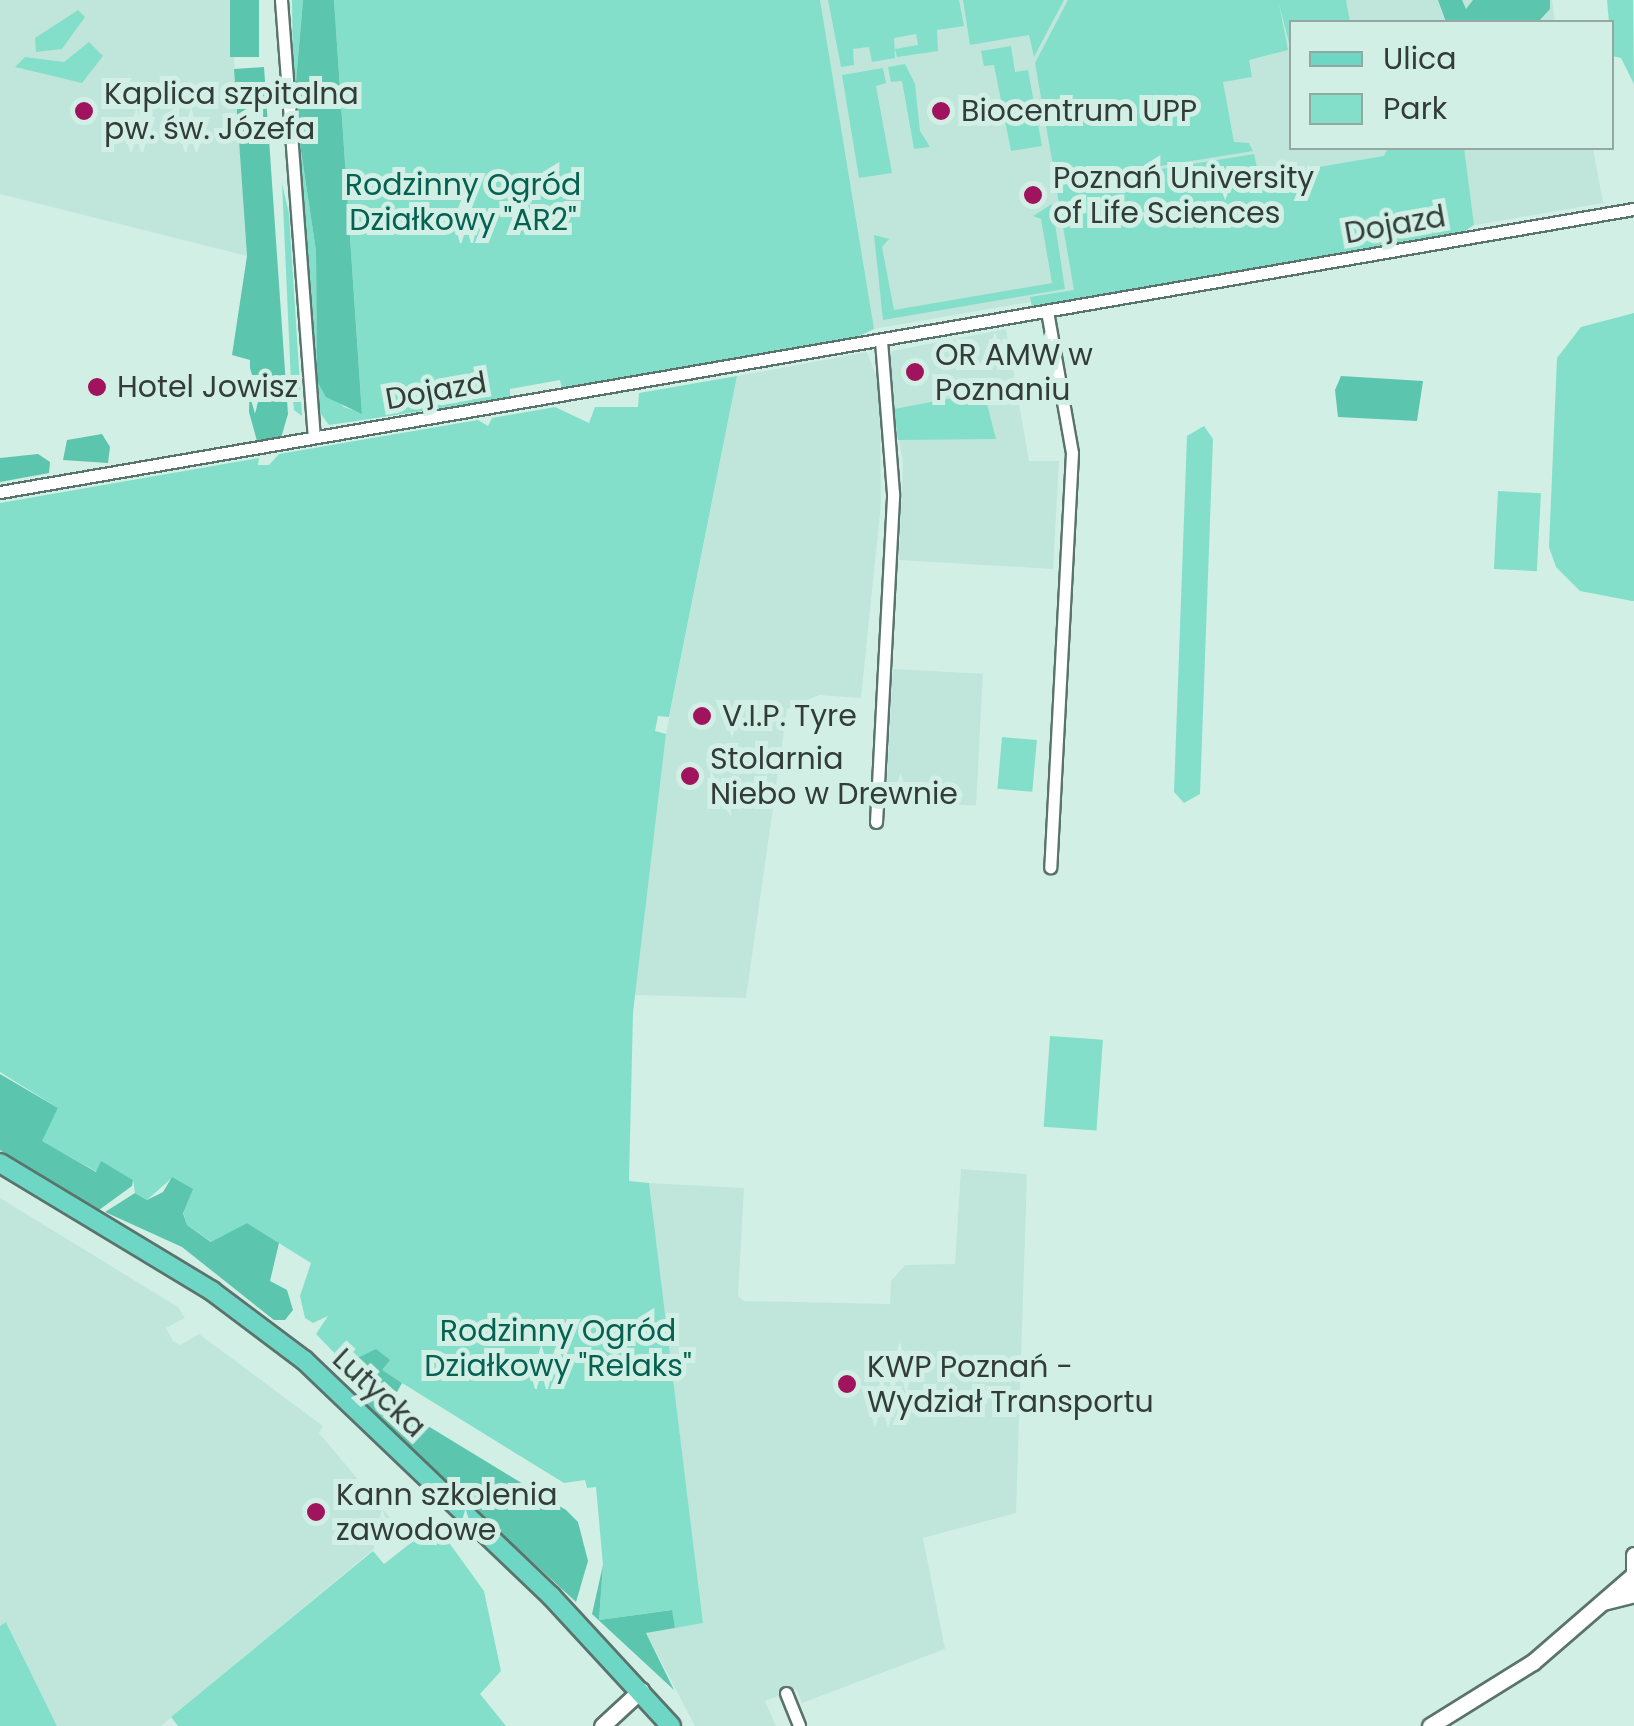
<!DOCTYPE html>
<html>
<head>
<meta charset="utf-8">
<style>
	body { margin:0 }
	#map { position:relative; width:1634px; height:1726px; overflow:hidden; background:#d2efe6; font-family:Poppins,sans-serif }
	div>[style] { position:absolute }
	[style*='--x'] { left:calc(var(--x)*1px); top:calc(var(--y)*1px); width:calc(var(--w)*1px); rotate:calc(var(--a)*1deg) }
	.built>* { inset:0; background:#c0e6db; transform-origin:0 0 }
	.green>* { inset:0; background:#83dfc9; transform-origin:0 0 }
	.forest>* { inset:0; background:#5cc5ad; transform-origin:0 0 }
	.roads { filter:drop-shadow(2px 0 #5a736c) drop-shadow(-2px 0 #5a736c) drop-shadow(0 2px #5a736c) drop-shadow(0 -2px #5a736c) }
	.minor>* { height:11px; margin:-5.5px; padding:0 5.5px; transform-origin:5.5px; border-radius:5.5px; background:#fff }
	.tertiary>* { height:15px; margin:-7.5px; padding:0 7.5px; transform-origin:7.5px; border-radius:7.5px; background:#fff }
	.primary>* { height:18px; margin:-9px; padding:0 9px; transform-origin:9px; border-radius:9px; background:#6ed6c4 }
	.dots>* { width:28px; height:28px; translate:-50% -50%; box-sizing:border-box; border:5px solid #d2efe6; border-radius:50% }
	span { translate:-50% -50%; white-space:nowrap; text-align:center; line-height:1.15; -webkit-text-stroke:10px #d2efe6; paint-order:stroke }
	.poi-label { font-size:30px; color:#323d3a }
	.left { translate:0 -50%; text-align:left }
	.park-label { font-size:30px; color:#056151 }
	.street-label { font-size:30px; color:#323d3a }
	.legend { position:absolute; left:1289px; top:20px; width:325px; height:130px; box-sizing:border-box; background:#d2efe6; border:2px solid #92a8a1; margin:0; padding:12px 18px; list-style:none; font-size:30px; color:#323d3a }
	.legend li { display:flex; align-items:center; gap:20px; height:50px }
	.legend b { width:50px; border:2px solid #92a8a1 }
</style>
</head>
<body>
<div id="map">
	<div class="built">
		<div style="clip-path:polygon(0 0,230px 0,247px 256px,0 194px)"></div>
		<div style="clip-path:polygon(565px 0,1552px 0,1555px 22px,1292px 22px,1292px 148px,1593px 148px,1603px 203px,561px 383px)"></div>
		<div style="clip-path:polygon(1006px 329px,1029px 461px,1059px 461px,1053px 569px,899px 560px,903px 464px,887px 364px,892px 351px)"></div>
		<div style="clip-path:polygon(867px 352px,880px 386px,881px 504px,861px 698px,819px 695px,787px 709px,746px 998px,635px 995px,666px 734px,737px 376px)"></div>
		<div style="left:893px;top:669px;width:90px;height:132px;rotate:3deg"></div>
		<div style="clip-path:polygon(961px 1169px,1027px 1174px,1016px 1513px,923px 1538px,945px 1649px,802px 1703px,796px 1689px,765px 1701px,776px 1726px,695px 1726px,646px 1633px,703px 1623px,649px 1183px,744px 1188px,738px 1296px,744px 1301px,890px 1304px,891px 1281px,905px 1265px,955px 1264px)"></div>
		<div style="clip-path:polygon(0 1198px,178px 1307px,185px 1318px,166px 1328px,173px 1341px,180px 1345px,199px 1334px,323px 1426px,319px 1433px,399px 1528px,161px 1726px,57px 1726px,7px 1623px,0 1626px)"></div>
	</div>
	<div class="green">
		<div style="clip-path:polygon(292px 0,303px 0,294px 104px,316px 251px,317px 381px,344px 407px,362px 413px,334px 0,820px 0,874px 329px,857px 337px,562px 389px,560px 380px,510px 389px,510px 398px,329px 425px,315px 406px,293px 85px)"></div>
		<div style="clip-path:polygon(828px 0,959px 0,964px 26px,937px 30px,938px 51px,897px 57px,895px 49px,918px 45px,916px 34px,894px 38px,895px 58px,872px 62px,869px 47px,853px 49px,854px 65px,841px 67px)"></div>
		<div style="clip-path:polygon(963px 0,1064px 0,1034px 57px,1029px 35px,970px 45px)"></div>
		<div style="clip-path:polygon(1068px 0,1346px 0,1350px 22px,1292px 22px,1291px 50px,1279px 4px,1288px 50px,1249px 60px,1252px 77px,1223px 82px,1234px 142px,1249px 143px,1253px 151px,1056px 183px,1035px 63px)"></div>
		<div style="clip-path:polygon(1607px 0,1633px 0,1634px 84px,1621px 58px,1612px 56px)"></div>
		<div style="clip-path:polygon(78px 10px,85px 17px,62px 49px,36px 52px,35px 38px)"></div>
		<div style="clip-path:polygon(89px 42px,103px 56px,82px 83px,15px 67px,25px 57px,64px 62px)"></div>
		<div style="clip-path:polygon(1011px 46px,1015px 72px,1028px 70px,1042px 146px,1011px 151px,994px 65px,984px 66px,981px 51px)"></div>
		<div style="clip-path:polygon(905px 64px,915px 84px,920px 131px,930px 147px,914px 149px,902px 81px,891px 82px,888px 67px)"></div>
		<div style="clip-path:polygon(883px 68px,886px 83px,876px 86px,892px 173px,859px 178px,842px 75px)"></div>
		<div style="clip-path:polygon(1388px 148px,1464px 148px,1474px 225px,1462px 233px,1032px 307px,1030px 297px,1074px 290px,1056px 186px,1254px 154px,1259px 177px,1384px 156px)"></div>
		<div style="clip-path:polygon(282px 183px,289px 214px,302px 416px,294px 410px,291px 382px)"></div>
		<div style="clip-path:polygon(1052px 204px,1065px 289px,883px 320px,874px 235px,889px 239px,882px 247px,894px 310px,1052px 283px,1041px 219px,1033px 216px)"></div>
		<div style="clip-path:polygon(1634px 313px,1634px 601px,1632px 601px,1580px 591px,1556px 567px,1549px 547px,1557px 358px,1581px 327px)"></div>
		<div style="clip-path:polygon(737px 376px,669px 717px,658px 716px,655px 731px,666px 734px,633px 1013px,629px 1181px,649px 1183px,703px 1623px,675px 1628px,671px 1610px,599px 1620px,603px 1565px,596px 1487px,587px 1488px,585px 1480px,564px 1483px,381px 1370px,370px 1355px,345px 1364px,316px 1334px,328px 1316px,313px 1323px,305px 1318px,300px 1296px,311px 1263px,247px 1223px,212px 1242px,187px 1225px,173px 1177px,147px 1200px,135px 1193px,133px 1180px,101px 1162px,97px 1172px,41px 1141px,58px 1108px,0 1072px,0 503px,259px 458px,258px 465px,269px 465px,279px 454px,478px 420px,488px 426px,492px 418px,555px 407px,589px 423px,595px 407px,638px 407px,639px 393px)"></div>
		<div style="clip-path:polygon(984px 392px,996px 439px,898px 440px,894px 409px)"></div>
		<div style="clip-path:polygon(1204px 426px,1213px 439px,1200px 794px,1184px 803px,1174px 792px,1187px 436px)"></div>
		<div style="left:1498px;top:491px;width:43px;height:78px;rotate:3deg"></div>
		<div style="left:1002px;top:737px;width:35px;height:52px;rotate:5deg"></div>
		<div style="left:1050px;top:1036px;width:53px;height:91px;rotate:4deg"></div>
		<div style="clip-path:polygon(442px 1533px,484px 1591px,501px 1671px,480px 1694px,506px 1726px,178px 1726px,171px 1717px,373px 1551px,384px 1564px,412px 1542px)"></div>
		<div style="clip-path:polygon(6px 1622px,57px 1726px,0 1726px,0 1626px)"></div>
	</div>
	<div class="forest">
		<div style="left:230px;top:0;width:29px;height:57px"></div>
		<div style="clip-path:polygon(303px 0,334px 0,362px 414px,326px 397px,317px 381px,316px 251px,294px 104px)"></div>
		<div style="clip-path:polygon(1438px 0,1462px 0,1466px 9px,1473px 0,1550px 0,1550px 9px,1538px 22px,1446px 22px)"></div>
		<div style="clip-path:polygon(264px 67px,288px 414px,281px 438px,257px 441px,249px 412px,250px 360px,232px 355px,247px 256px,234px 69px)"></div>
		<div style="clip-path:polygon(1341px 376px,1423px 381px,1417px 421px,1338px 417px,1335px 390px)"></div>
		<div style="clip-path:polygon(102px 434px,110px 447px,108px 463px,63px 460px,67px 440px)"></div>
		<div style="clip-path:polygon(38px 454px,50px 462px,49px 473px,0 482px,0 458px)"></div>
		<div style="clip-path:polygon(0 1074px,58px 1108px,42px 1141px,96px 1172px,101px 1161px,133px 1180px,132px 1186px,99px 1210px,0 1150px)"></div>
		<div style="clip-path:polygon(172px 1177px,193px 1189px,183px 1213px,187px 1225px,211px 1242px,247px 1223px,279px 1243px,270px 1281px,287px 1290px,293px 1310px,285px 1320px,274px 1320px,182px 1247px,105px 1212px,135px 1193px,147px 1200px,163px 1192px)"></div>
		<div style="clip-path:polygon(376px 1349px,390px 1360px,382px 1370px,402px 1383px,397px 1392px,345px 1364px)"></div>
		<div style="clip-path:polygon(359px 1384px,566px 1510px,578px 1522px,588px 1561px,576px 1602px,411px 1451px,361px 1399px)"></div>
		<div style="clip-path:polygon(603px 1565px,599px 1620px,672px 1610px,675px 1628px,646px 1633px,674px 1690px,592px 1614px)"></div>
	</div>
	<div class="roads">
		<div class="minor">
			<div style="--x:281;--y:0;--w:438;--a:85.7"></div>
			<div style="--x:1047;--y:311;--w:144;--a:80"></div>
			<div style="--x:1072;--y:453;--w:415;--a:93"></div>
			<div style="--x:0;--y:492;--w:1658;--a:-9.83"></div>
			<div style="--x:876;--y:822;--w:329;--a:-87"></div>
			<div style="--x:893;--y:493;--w:153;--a:-94.5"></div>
			<div style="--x:786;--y:1693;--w:35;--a:68"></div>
		</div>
		<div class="tertiary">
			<div style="--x:1634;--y:1584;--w:29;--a:-90"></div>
			<div style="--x:1603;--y:1602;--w:32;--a:-14"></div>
			<div style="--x:602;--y:1726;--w:53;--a:-42.7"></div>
			<div style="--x:1430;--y:1726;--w:121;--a:-31.9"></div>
			<div style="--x:1533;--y:1662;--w:130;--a:-40.9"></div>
		</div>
		<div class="primary">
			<div style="--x:0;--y:1163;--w:248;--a:31.1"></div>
			<div style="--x:212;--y:1291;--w:115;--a:36.9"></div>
			<div style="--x:304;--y:1360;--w:342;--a:43.7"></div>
			<div style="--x:551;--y:1596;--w:177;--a:47.3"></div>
		</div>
	</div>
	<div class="dots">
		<div style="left:84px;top:111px;background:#a0135d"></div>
		<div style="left:941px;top:111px;background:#a0135d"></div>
		<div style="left:1033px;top:195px;background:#a0135d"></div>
		<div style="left:915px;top:372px;background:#a0135d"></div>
		<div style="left:97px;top:387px;background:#a0135d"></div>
		<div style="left:702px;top:716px;background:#a0135d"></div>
		<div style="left:690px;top:776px;background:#a0135d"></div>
		<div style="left:847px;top:1384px;background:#a0135d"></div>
		<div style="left:316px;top:1512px;background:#a0135d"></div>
	</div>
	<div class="poi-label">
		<span class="left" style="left:104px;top:111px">Kaplica szpitalna<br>pw. św. Józefa</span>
		<span class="left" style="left:961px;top:111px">Biocentrum UPP</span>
		<span class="left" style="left:1053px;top:195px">Poznań University<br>of Life Sciences</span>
		<span class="left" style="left:935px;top:372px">OR AMW w<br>Poznaniu</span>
		<span class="left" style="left:117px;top:387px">Hotel Jowisz</span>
		<span class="left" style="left:722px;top:716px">V.I.P. Tyre</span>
		<span class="left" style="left:710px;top:776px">Stolarnia<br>Niebo w Drewnie</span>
		<span class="left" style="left:867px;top:1384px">KWP Poznań -<br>Wydział Transportu</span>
		<span class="left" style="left:336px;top:1512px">Kann szkolenia<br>zawodowe</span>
	</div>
	<div class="park-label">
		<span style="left:463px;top:202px">Rodzinny Ogród<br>Działkowy "AR2"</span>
		<span style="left:558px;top:1348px">Rodzinny Ogród<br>Działkowy "Relaks"</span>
	</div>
	<div class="street-label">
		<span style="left:1395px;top:225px;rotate:-10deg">Dojazd</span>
		<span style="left:436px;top:391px;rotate:-10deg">Dojazd</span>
		<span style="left:379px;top:1393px;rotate:43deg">Lutycka</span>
	</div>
	<ul class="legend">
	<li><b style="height:12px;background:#6ed6c4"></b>Ulica</li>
	<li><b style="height:28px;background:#83dfc9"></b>Park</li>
	</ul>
</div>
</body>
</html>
